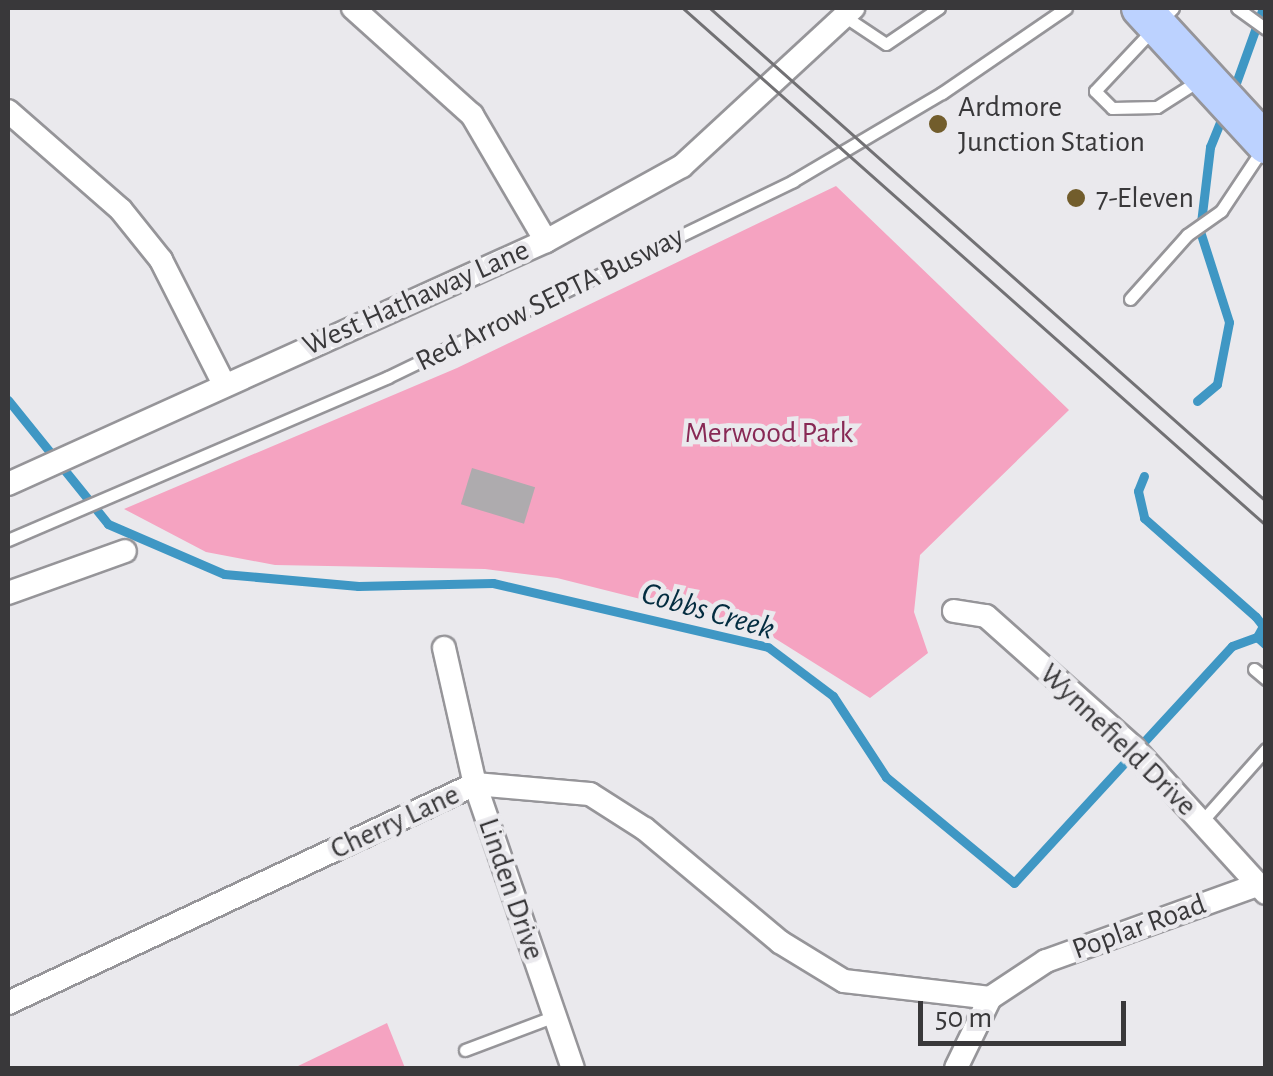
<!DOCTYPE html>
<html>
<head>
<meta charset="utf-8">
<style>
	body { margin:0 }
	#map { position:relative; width:1273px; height:1076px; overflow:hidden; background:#eae9ed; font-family:"Alegreya Sans",sans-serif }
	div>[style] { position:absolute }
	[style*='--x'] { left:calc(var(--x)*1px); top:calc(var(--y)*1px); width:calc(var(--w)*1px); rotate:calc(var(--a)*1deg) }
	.green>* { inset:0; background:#f5a3c1 }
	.stream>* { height:9px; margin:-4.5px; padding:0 4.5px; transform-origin:4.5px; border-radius:4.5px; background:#3f97c4 }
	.building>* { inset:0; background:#aeabae; transform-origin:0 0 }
	.roads { filter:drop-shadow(2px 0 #969599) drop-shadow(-2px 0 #969599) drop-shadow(0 2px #969599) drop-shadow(0 -2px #969599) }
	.lane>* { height:11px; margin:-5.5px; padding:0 5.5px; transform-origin:5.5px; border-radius:5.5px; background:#fff }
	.street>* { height:22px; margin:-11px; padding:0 11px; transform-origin:11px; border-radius:11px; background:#fff }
	.primary>* { height:38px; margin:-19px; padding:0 19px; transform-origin:19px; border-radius:19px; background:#bcd2ff }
	.tram>* { height:2.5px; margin:-1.25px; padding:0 1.25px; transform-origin:1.25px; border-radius:1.25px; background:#727174 }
	.dots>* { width:28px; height:28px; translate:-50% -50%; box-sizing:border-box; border:5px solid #eae9ed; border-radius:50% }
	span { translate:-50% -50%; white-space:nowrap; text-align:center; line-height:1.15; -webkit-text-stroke:9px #eae9ed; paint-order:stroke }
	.poi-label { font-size:30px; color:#39383a }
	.left { translate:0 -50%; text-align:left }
	.street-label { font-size:30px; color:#39383a }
	.park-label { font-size:30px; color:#882955 }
	.water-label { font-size:32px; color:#042d40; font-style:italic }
	.frame { position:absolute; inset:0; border:10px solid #39383a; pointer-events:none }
	.scale { position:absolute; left:918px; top:1001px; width:208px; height:45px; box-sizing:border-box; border:5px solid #39383a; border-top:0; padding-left:12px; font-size:30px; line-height:35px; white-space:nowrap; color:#39383a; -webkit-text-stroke:8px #eae9ed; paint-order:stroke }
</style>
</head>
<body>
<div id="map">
	<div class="green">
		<div style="clip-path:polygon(836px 186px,1069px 410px,920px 555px,914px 612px,928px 653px,870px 698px,760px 629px,557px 578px,485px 569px,275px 565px,206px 552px,124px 509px,457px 368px)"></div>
		<div style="clip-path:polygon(387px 1023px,405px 1068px,294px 1068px)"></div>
	</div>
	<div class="stream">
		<div style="--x:1232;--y:94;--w:91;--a:-70.2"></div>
		<div style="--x:8;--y:400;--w:159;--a:51.1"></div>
		<div style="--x:108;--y:524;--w:126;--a:23.3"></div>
		<div style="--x:224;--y:574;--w:135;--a:5.1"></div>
		<div style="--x:358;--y:586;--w:135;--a:-1.3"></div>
		<div style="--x:493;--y:583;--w:282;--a:13.1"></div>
		<div style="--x:768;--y:647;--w:81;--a:37"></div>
		<div style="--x:833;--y:696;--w:97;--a:56.8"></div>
		<div style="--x:886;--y:777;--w:166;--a:39.6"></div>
		<div style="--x:1014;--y:883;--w:322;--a:-47.4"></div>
		<div style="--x:1232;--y:646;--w:27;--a:-20"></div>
		<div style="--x:1257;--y:637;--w:12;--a:42"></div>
		<div style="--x:1197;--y:401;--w:26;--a:-40"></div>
		<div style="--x:1217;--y:384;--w:63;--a:-79"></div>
		<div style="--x:1229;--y:322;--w:96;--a:-107.7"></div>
		<div style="--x:1200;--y:231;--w:85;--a:-83.2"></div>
		<div style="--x:1210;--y:147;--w:37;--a:-68"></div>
		<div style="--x:1144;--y:476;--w:16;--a:112"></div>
		<div style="--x:1138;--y:491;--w:28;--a:77"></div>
		<div style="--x:1144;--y:518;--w:149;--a:41.5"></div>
		<div style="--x:1256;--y:617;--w:11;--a:52"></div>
		<div style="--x:1263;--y:626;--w:13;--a:119"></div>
	</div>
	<div class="building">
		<div style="left:472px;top:468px;width:66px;height:38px;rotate:17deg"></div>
	</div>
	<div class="roads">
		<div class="lane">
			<div style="--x:1173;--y:8;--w:114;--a:133.2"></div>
			<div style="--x:1095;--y:91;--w:24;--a:45"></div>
			<div style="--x:1112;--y:108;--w:45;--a:-1.3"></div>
			<div style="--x:1157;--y:107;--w:52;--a:-32.5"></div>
			<div style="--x:1237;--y:8;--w:36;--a:36"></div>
			<div style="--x:844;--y:16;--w:50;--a:33.7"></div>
			<div style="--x:886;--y:44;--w:64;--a:-34.2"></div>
			<div style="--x:1130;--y:299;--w:86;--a:-48.3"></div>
			<div style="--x:1187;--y:235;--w:42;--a:-35.2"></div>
			<div style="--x:1221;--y:211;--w:76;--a:-56.3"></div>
			<div style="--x:8;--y:540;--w:413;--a:-23.2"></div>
			<div style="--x:388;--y:377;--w:450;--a:-25.8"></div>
			<div style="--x:793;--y:181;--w:173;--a:-30.6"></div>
			<div style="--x:942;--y:93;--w:150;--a:-34.4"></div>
			<div style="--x:1254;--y:669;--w:16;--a:40"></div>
			<div style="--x:1203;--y:820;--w:95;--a:-48.4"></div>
			<div style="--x:465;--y:1050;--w:96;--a:-20.7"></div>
		</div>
		<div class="street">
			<div style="--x:353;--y:8;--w:160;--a:42"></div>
			<div style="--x:472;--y:115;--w:146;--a:59.6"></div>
			<div style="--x:8;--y:111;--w:150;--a:41.2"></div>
			<div style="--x:121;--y:210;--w:64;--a:51.3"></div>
			<div style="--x:161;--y:260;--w:139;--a:63.1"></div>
			<div style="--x:8;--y:484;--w:590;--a:-24.31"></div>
			<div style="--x:546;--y:241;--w:155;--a:-28.9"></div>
			<div style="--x:682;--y:166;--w:233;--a:-42.7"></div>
			<div style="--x:8;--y:593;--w:124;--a:-19.7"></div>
			<div style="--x:954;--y:611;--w:32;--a:9"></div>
			<div style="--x:986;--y:616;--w:197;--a:41.7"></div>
			<div style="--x:1133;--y:747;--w:197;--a:47.7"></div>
			<div style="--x:444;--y:648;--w:139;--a:77.2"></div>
			<div style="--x:475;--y:784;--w:300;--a:71"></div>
			<div style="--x:8;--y:1003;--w:516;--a:-25.12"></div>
			<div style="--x:475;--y:784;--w:115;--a:5"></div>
			<div style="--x:590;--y:794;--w:65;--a:32.5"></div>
			<div style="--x:645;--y:829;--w:176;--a:39.9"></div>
			<div style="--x:780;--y:942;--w:75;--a:31.4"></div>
			<div style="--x:844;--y:981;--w:147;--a:6.6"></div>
			<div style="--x:956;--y:1068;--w:78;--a:-64.1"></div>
			<div style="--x:990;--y:998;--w:67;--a:-33.5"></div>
			<div style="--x:1046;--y:961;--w:224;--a:-19.8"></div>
		</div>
		<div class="primary">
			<div style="--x:1141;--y:8;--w:185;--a:47.4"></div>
		</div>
	</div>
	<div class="tram">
		<div style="--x:683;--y:8;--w:779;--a:41.57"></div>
		<div style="--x:710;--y:8;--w:743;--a:41.56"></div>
	</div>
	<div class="dots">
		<div style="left:938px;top:124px;background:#725d2c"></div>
		<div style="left:1076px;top:198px;background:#725d2c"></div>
	</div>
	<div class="poi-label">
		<span class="left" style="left:958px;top:124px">Ardmore<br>Junction Station</span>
		<span class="left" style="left:1096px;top:198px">7-Eleven</span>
	</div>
	<div class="street-label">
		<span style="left:416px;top:298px;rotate:-24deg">West Hathaway Lane</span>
		<span style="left:550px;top:299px;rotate:-26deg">Red Arrow SEPTA Busway</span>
		<span style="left:1118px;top:740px;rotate:44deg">Wynnefield Drive</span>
		<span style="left:395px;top:822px;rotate:-25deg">Cherry Lane</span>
		<span style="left:511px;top:889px;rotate:71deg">Linden Drive</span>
		<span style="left:1139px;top:927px;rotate:-20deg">Poplar Road</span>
	</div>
	<div class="park-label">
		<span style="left:769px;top:433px">Merwood Park</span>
	</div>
	<div class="water-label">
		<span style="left:708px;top:611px;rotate:16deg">Cobbs Creek</span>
	</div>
	<div class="frame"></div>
	<div class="scale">50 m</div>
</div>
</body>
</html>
